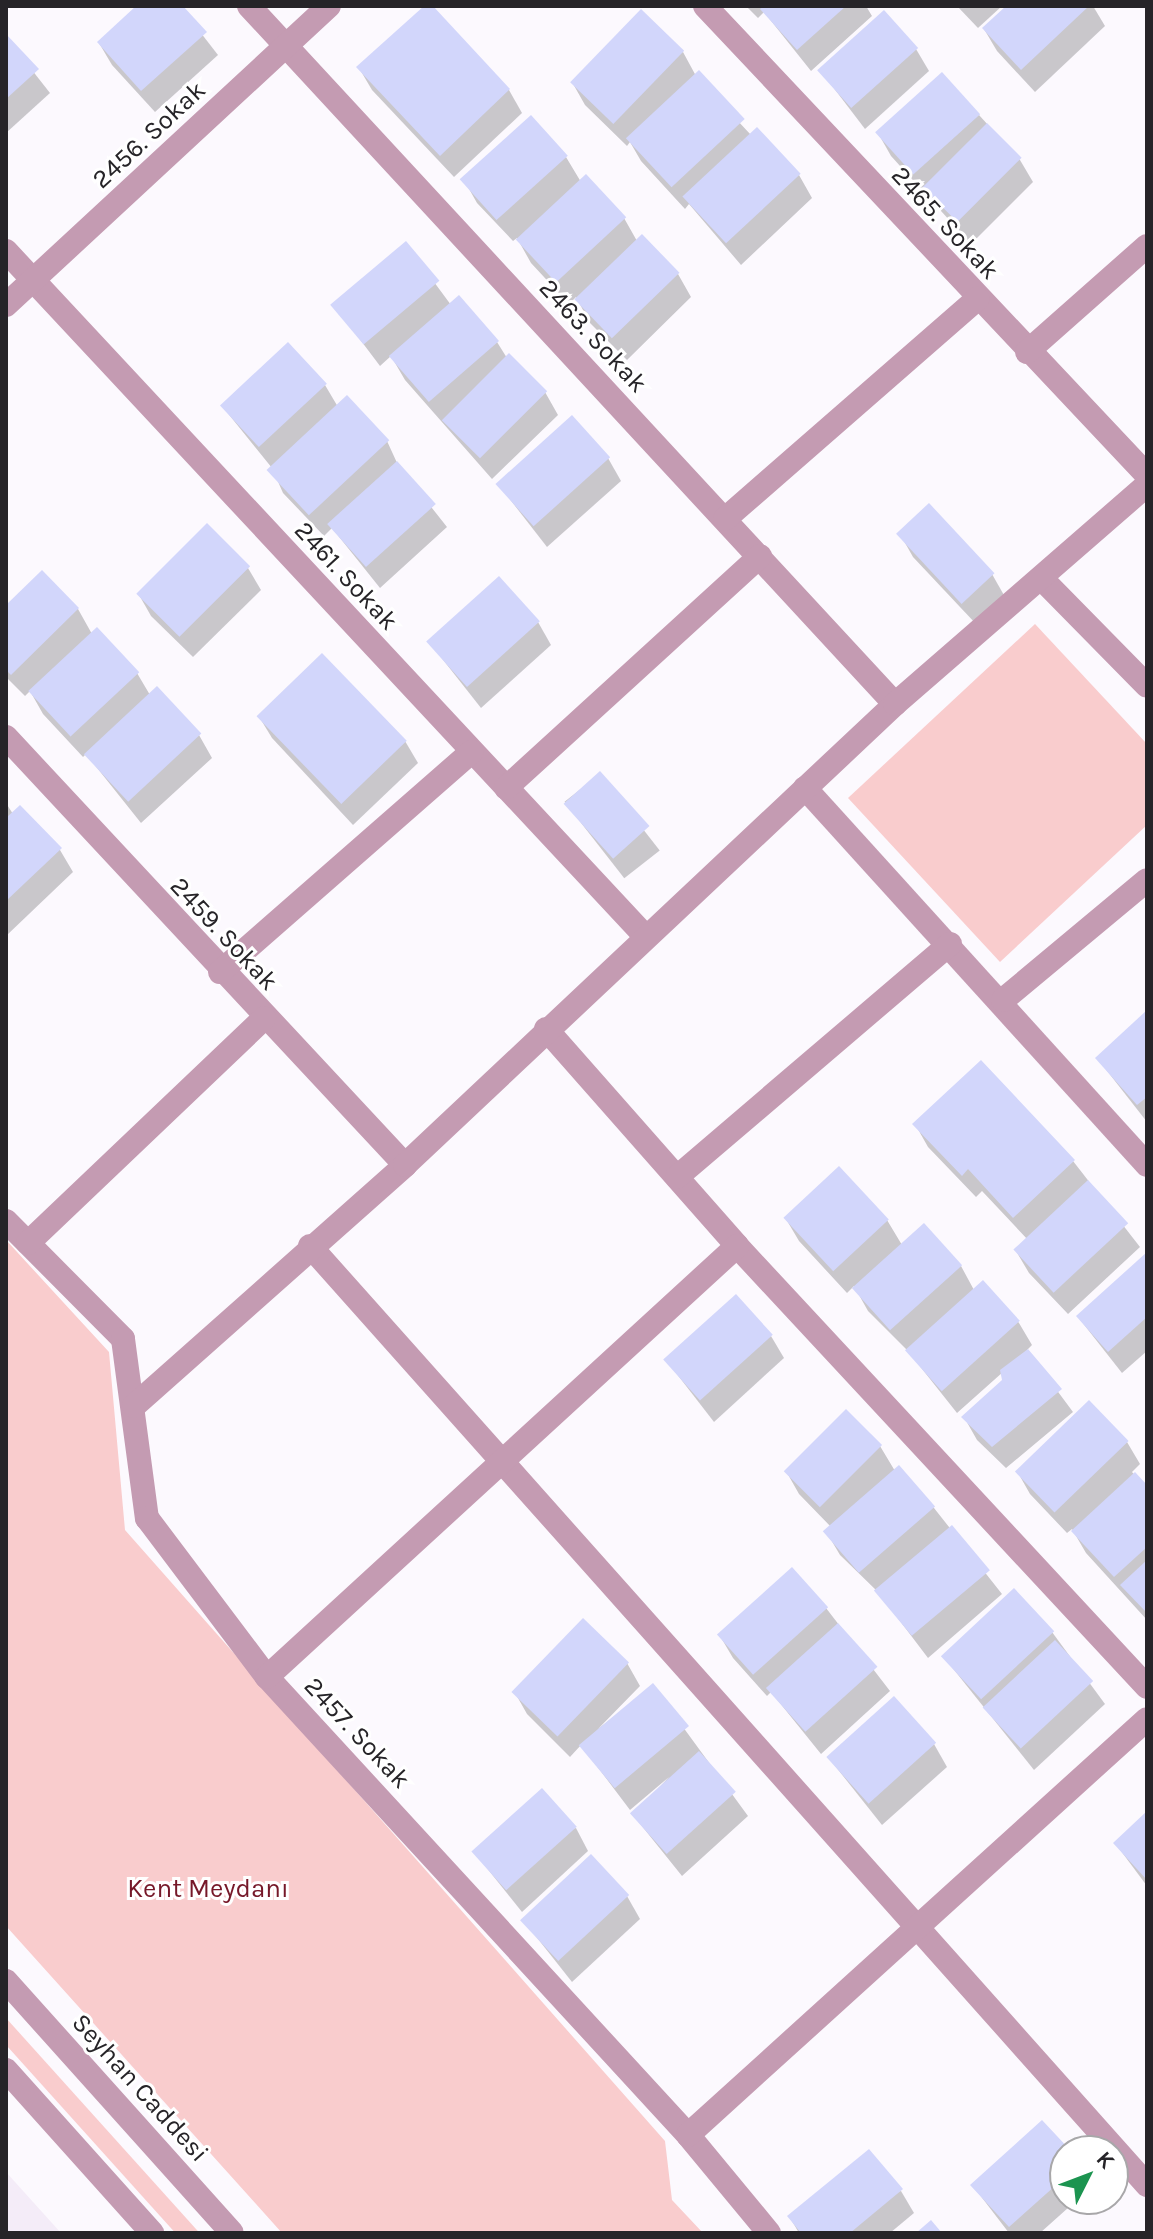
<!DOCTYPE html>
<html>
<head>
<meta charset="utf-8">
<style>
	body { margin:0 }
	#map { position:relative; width:1153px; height:2239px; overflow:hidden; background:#fcf9fe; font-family:Karla,sans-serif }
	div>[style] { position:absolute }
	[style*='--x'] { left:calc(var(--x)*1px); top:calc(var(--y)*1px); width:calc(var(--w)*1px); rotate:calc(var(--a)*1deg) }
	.built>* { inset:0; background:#f4ecf8 }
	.green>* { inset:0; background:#f9cccd; transform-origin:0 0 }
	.shadow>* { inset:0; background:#0003; transform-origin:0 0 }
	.building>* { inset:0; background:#d2d6fb; transform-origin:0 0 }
	.minor>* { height:24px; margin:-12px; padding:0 12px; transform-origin:12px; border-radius:12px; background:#c49bb2 }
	span { translate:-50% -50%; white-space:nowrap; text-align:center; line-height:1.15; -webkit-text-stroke:6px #fff; paint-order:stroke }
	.street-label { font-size:26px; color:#262428 }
	.park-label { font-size:26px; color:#761829 }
	.frame { position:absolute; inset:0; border:8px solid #262428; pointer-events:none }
	.north { position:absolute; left:1049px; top:2135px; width:80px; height:80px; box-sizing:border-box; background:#fff; border:2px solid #a8a7a9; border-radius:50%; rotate:48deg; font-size:22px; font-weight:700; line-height:32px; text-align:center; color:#262428 }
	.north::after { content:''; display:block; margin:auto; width:28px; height:36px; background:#1c9450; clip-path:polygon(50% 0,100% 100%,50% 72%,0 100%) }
</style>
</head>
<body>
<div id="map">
	<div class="built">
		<div style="clip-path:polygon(6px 2172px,61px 2233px,6px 2233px)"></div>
	</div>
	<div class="green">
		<div style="clip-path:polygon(1035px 624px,1147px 744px,1147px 825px,1000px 962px,848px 798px)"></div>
		<div style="clip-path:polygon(6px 1240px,109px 1352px,125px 1530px,665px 2141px,672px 2200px,703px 2233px,282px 2233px,6px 1926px)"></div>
		<div style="left:6px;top:2018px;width:290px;height:18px;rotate:48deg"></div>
	</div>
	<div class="shadow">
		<div style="clip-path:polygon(139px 6px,180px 6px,218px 55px,155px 112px,112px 65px,99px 43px)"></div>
		<div style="clip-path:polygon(427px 6px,509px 90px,522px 113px,454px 177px,372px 90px,359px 68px)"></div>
		<div style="clip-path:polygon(746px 6px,866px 6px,872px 16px,811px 71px,764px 12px,758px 18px)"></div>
		<div style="clip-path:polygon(957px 6px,1002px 6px,978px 28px)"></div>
		<div style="clip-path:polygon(1009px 6px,1093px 6px,1105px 26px,1035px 92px,997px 51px,984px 29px)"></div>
		<div style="clip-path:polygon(6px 37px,50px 93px,6px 133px)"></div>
		<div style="clip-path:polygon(916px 49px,929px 71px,865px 129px,820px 70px)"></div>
		<div style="clip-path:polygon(683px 52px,696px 76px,751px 135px,799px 175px,812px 198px,741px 265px,689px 204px,685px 209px,641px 161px,630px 142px,627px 146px,585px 105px,572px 82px)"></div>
		<div style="clip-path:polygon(979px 115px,1020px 160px,1033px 182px,971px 244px,891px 156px,878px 133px)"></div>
		<div style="clip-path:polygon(566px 157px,581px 182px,624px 218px,637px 241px,678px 274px,691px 297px,627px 360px,590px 323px,576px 297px,569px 304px,531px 263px,517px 238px,513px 241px,477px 203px,464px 180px)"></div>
		<div style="clip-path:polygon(406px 244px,451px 305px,497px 342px,507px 358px,545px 392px,558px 415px,492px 479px,405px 380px,391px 356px,380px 366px,334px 305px)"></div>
		<div style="clip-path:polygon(325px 385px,338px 407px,387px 441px,398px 465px,447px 527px,380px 588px,332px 528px,324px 536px,283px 493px,272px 468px,222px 406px)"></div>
		<div style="clip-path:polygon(608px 458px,621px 481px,547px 547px,498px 484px)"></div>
		<div style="clip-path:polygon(900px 534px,992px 574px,1005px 597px,976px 624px,913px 557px)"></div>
		<div style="clip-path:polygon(248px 568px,261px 590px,193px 657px,151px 616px,138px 593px)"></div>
		<div style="clip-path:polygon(6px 608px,78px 609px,92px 634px,137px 673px,150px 695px,199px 735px,212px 758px,141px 823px,86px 754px,83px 757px,43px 714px,30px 691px,25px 696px,6px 677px)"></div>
		<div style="clip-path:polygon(538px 622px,551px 645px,481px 708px,429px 642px)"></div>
		<div style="clip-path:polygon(258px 715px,405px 741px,418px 763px,353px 825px,272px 738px)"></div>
		<div style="left:600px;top:774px;width:97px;height:45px;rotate:52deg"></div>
		<div style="clip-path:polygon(6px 803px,13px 814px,60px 850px,73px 872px,6px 936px)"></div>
		<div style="clip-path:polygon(1147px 1013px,1147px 1122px,1097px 1058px)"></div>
		<div style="clip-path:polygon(915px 1124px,1073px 1161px,1140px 1247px,1068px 1314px,1029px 1273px,1016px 1251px,1028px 1240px,982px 1191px,976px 1197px,928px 1147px)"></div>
		<div style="clip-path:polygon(786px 1219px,887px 1220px,902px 1245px,961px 1266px,974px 1290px,983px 1282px,1019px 1323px,1032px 1345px,1027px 1350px,1073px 1412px,1006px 1468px,977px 1440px,964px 1417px,1004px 1381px,1003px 1372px,957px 1413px,907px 1350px,868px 1311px,854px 1286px,847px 1293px,799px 1241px)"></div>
		<div style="clip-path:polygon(1147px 1254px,1147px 1351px,1122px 1373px,1078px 1317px)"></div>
		<div style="clip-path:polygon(771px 1336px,784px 1358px,714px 1422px,666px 1360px)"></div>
		<div style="clip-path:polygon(1127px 1442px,1140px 1464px,1132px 1472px,1147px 1488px,1147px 1620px,1086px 1553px,1072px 1529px,1067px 1533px,1030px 1494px,1017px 1471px)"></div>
		<div style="clip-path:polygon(880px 1446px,895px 1471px,898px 1468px,934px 1508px,1002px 1594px,928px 1658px,878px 1592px,840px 1555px,827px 1533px,832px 1528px,799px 1494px,786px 1471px)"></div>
		<div style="clip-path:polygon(826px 1608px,890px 1691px,821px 1754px,771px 1692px,767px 1696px,733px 1658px,720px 1636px)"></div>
		<div style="clip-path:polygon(1052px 1632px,1105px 1704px,1034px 1770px,943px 1656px)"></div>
		<div style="clip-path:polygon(627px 1663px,640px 1686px,598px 1729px,653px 1686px,748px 1816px,682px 1876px,633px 1815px,669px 1777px,630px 1810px,581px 1745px,570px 1757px,527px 1714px,514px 1691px)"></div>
		<div style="clip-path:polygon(934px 1744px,947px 1767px,882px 1825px,828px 1757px)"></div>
		<div style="clip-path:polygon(1147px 1814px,1147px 1886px,1115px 1843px)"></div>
		<div style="clip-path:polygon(576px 1828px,588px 1851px,522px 1912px,474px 1852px)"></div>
		<div style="clip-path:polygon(627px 1896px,640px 1919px,572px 1982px,523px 1920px)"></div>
		<div style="clip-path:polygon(1042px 2122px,1068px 2151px,1065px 2199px,1078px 2199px,1040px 2233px,1009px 2233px,973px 2186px)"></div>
		<div style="clip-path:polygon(901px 2191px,914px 2213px,890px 2233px,799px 2233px,789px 2216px)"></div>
	</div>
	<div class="building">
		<div style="clip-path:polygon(136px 6px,183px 6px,207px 32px,141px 91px,97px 42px)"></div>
		<div style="clip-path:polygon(424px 6px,433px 6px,510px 89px,440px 156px,356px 67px)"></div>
		<div style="clip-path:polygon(764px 6px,846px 6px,797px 50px,760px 9px)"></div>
		<div style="clip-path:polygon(1006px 6px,1089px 6px,1021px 70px,982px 28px)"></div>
		<div style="left:641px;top:9px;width:60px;height:102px;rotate:44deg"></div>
		<div style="left:884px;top:10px;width:51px;height:90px;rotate:48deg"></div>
		<div style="clip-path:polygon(6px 34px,39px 69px,6px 99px)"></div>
		<div style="left:699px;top:70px;width:67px;height:100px;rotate:47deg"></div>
		<div style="left:942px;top:72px;width:57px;height:90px;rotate:48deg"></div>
		<div style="left:531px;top:115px;width:55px;height:96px;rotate:48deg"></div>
		<div style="left:987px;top:123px;width:49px;height:91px;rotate:45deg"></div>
		<div style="left:757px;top:127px;width:64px;height:102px;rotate:47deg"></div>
		<div style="left:586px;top:174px;width:59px;height:96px;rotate:47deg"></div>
		<div style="left:642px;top:234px;width:54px;height:94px;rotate:46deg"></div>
		<div style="left:406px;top:241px;width:52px;height:99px;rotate:50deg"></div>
		<div style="left:459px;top:295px;width:61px;height:93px;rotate:49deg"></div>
		<div style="left:288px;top:342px;width:57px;height:93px;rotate:47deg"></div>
		<div style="left:509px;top:353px;width:54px;height:95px;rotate:45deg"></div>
		<div style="left:347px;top:395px;width:62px;height:110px;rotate:47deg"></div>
		<div style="left:572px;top:415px;width:57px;height:103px;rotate:48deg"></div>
		<div style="left:397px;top:461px;width:58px;height:94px;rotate:48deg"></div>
		<div style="left:929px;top:503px;width:96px;height:45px;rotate:47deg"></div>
		<div style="left:207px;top:523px;width:61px;height:100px;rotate:45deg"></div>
		<div style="clip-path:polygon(42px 570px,79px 608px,11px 675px,6px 670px,6px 605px)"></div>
		<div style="left:499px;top:576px;width:61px;height:98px;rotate:48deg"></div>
		<div style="left:97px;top:627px;width:62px;height:94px;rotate:47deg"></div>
		<div style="left:322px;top:653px;width:122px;height:91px;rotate:46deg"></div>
		<div style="left:157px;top:686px;width:65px;height:100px;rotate:47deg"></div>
		<div style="left:600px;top:771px;width:74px;height:49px;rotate:48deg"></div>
		<div style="clip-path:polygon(20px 805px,62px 848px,6px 901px,6px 818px)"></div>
		<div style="clip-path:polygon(1147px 1010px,1147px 1097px,1137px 1105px,1095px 1058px)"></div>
		<div style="clip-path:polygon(981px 1060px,1075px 1160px,1013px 1218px,968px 1169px,962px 1176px,912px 1124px)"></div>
		<div style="left:839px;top:1166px;width:73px;height:76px;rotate:47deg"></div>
		<div style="left:1088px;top:1180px;width:59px;height:102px;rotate:47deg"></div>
		<div style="left:924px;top:1223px;width:57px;height:97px;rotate:48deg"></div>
		<div style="clip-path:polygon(1147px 1252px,1147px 1317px,1108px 1352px,1076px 1316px)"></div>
		<div style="left:983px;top:1280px;width:55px;height:105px;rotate:48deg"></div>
		<div style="left:736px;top:1294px;width:55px;height:98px;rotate:48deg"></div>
		<div style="clip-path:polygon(1028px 1349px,1062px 1389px,992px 1447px,961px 1417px,1002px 1380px,1000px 1370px)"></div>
		<div style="left:1089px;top:1400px;width:57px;height:103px;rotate:46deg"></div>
		<div style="left:846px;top:1409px;width:51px;height:88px;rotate:45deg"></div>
		<div style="left:899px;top:1465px;width:55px;height:101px;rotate:49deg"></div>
		<div style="clip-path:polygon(1135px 1472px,1147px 1485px,1147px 1547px,1114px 1577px,1071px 1531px)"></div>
		<div style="left:952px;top:1525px;width:59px;height:102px;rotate:50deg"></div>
		<div style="clip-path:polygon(1147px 1560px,1147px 1613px,1120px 1585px)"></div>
		<div style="left:792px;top:1567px;width:54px;height:101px;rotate:48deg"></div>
		<div style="left:1014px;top:1588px;width:59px;height:100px;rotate:47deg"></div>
		<div style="left:583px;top:1618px;width:64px;height:103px;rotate:44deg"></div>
		<div style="left:838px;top:1623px;width:59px;height:97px;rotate:48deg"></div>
		<div style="left:1055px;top:1640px;width:56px;height:99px;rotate:47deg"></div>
		<div style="left:653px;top:1683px;width:56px;height:97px;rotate:50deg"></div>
		<div style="left:894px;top:1696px;width:63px;height:91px;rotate:48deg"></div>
		<div style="left:699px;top:1751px;width:55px;height:93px;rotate:48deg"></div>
		<div style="left:542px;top:1788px;width:52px;height:95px;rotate:48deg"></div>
		<div style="clip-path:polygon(1147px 1811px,1147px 1880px,1113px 1843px)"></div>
		<div style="left:591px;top:1854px;width:56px;height:97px;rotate:47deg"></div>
		<div style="clip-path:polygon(1042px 2120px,1071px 2151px,1065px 2151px,1065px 2177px,1009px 2227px,970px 2185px)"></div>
		<div style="clip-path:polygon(869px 2149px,903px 2189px,850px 2233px,801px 2233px,787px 2216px)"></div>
		<div style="clip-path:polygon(931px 2220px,942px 2233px,916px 2233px)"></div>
	</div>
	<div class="minor">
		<div style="--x:249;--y:6;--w:951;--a:47.22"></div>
		<div style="--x:705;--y:6;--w:644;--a:46.7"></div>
		<div style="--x:6;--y:251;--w:938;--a:46.99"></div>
		<div style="--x:6;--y:305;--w:440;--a:-42.8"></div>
		<div style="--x:1027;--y:352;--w:160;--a:-41.5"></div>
		<div style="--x:725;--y:519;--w:335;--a:-41.1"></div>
		<div style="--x:1043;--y:580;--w:148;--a:45.5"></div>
		<div style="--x:6;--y:737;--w:585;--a:47.01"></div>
		<div style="--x:506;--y:788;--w:344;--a:-42.4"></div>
		<div style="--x:805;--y:788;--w:509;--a:47.79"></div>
		<div style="--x:220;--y:972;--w:334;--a:-41.2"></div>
		<div style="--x:1003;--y:1000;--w:187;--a:-39.8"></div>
		<div style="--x:546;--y:1029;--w:289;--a:48.6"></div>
		<div style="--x:737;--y:1246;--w:602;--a:47.09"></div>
		<div style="--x:677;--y:1177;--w:359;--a:-40.5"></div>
		<div style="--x:6;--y:1221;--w:166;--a:45.2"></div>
		<div style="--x:123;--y:1339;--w:181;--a:82.4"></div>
		<div style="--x:147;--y:1518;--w:199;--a:53"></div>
		<div style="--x:267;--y:1677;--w:622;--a:47.41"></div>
		<div style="--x:688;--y:2135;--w:127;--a:50.4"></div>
		<div style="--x:28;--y:1243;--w:326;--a:-43.6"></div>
		<div style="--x:310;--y:1246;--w:1258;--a:48.29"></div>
		<div style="--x:134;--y:1406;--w:363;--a:-41.6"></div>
		<div style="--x:405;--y:1165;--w:673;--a:-43.25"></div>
		<div style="--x:895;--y:704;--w:334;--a:-41"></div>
		<div style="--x:267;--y:1677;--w:638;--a:-42.52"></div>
		<div style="--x:6;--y:1981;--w:338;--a:48.1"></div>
		<div style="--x:6;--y:2070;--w:219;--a:48.1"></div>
		<div style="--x:688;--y:2135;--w:619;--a:-42.19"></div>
	</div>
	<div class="street-label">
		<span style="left:149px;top:135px;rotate:-43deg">2456. Sokak</span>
		<span style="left:945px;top:223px;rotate:47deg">2465. Sokak</span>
		<span style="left:593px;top:336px;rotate:47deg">2463. Sokak</span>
		<span style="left:346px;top:576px;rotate:47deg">2461. Sokak</span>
		<span style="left:224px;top:934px;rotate:47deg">2459. Sokak</span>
		<span style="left:357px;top:1733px;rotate:47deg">2457. Sokak</span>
		<span style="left:140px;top:2088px;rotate:48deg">Seyhan Caddesi</span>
	</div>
	<div class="park-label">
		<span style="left:208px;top:1889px">Kent Meydanı</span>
	</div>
	<div class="frame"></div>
	<div class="north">K</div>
</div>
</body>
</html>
